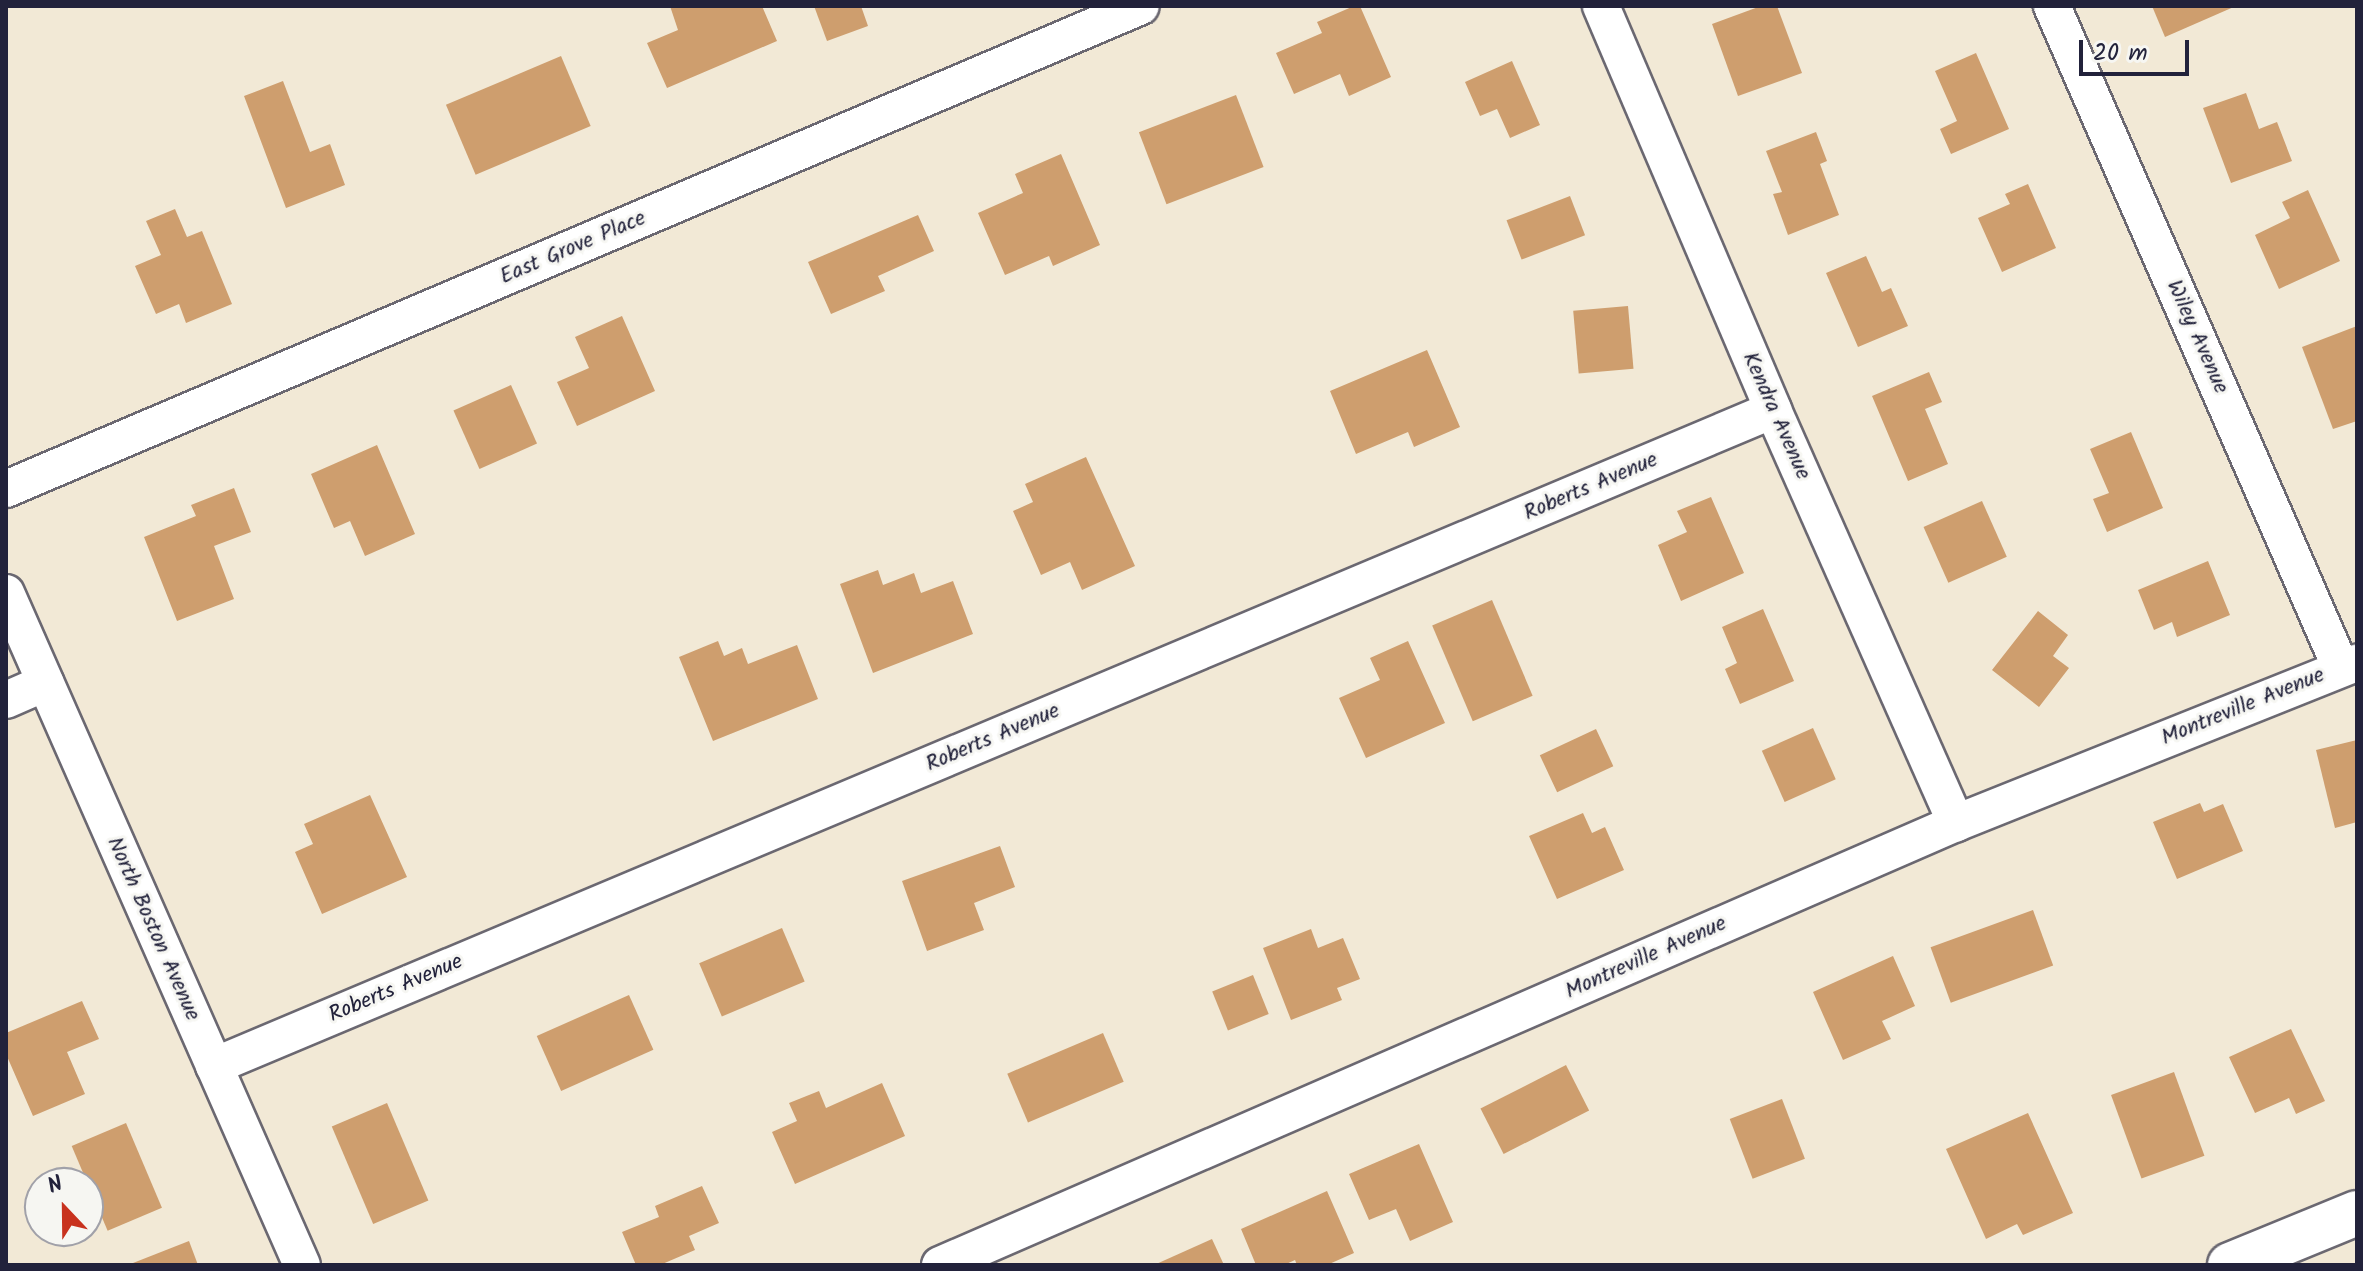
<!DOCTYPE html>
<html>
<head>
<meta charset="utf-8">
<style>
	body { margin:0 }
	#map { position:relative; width:2363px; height:1271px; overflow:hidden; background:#f2e9d6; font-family:Kalam,sans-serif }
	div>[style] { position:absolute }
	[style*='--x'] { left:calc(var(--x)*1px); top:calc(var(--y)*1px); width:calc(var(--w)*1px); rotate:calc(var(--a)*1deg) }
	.building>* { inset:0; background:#ce9e6e; transform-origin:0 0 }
	.roads { filter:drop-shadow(2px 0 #6b6871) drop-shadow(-2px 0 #6b6871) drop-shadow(0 2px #6b6871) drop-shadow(0 -2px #6b6871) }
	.minor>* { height:36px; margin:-18px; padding:0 18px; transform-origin:18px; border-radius:18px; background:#fff }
	.major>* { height:44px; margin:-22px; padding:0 22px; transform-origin:22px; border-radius:22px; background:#fff }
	span { translate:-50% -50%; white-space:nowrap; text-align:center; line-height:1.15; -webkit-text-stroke:6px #f6f6f2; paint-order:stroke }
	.street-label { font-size:22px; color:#22223b }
	.frame { position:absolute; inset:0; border:8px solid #22223b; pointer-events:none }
	.north { position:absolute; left:24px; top:1167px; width:80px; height:80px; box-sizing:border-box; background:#f6f6f2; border:2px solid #a1a1a9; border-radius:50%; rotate:338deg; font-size:22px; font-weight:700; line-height:32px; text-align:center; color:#22223b }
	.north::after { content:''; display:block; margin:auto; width:28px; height:36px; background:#c8321e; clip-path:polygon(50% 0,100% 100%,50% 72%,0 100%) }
	.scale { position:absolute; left:2079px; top:40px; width:110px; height:36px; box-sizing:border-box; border:4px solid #22223b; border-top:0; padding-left:10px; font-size:24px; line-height:28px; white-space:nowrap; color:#22223b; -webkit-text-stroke:6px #f6f6f2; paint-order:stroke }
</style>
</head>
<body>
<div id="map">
	<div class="building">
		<div style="clip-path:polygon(670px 6px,762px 6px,777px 41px,667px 88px,647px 43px,678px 30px)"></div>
		<div style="clip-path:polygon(814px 6px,861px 6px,868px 26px,827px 41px)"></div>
		<div style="clip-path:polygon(1354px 6px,1360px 6px,1391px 77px,1349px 96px,1340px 74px,1294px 94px,1276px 53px,1322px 33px,1317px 22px)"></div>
		<div style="clip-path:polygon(1761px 6px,1777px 6px,1802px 73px,1738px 96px,1712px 24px)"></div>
		<div style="clip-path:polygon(2152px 6px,2236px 6px,2165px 37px)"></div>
		<div style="clip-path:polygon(1976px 53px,2009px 129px,1951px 154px,1940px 129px,1957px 121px,1935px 71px)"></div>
		<div style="left:561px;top:56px;width:76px;height:125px;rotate:67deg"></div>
		<div style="clip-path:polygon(1512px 61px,1540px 125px,1510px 138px,1497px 109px,1480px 116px,1465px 82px)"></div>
		<div style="clip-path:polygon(283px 81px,310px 152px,330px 144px,345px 185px,286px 208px,244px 96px)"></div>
		<div style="clip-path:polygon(2246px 93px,2259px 129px,2277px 122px,2292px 161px,2231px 183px,2203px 108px)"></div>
		<div style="left:1236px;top:95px;width:77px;height:104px;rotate:69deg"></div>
		<div style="clip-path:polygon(1816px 132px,1827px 161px,1820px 164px,1839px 215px,1788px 235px,1773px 194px,1782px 192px,1766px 151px)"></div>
		<div style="clip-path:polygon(1061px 154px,1100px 245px,1053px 266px,1049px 256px,1005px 275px,978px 213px,1023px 193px,1015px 174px)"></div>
		<div style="clip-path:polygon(2028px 184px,2056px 248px,2002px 272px,1978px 218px,2010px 204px,2005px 194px)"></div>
		<div style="clip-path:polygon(2308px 190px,2340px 261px,2279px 289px,2255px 235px,2290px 218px,2282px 202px)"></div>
		<div style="left:1570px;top:196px;width:42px;height:68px;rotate:69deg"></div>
		<div style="clip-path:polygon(175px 209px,187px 237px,202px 231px,232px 304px,186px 323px,179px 304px,156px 314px,135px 266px,161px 255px,146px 221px)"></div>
		<div style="clip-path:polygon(918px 215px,934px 251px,878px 276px,885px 291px,831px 314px,808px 262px)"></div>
		<div style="clip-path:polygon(1866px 256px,1882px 292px,1891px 288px,1908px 326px,1858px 347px,1826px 273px)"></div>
		<div style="left:1628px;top:306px;width:63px;height:55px;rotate:85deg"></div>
		<div style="clip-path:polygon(622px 316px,655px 391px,577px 426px,557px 382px,589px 368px,575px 337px)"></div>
		<div style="clip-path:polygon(2357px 326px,2357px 421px,2333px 429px,2302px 347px)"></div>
		<div style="clip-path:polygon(1427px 350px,1460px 427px,1414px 447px,1408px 432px,1356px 454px,1330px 391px)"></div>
		<div style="clip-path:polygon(1929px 372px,1942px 402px,1925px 409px,1948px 464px,1908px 481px,1872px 396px)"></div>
		<div style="left:511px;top:385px;width:64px;height:63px;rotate:66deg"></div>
		<div style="clip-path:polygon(2131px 432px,2163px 508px,2107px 532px,2093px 499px,2109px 493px,2090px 449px)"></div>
		<div style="clip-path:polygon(377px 445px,415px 534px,365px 556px,350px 521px,334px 528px,311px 474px)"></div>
		<div style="clip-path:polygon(1086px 457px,1135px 566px,1082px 590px,1070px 562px,1041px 575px,1013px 511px,1033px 502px,1025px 484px)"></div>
		<div style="clip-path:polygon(234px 488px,251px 532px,214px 546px,234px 599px,177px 621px,144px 537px,196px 516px,191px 505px)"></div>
		<div style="clip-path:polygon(1711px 497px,1744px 573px,1681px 601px,1658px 545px,1687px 532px,1677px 511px)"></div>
		<div style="left:1982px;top:501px;width:61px;height:64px;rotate:66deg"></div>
		<div style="clip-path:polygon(2208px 561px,2230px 615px,2177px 637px,2172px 622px,2154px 630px,2138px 590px)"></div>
		<div style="clip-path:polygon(878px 570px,883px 585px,914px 573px,921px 593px,953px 581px,973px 634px,873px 673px,840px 584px)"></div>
		<div style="left:1492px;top:600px;width:104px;height:65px;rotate:67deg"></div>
		<div style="clip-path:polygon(1763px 609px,1794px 681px,1740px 704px,1725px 669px,1737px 663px,1722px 627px)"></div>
		<div style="clip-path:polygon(2038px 611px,2068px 635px,2053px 656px,2069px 668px,2039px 707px,1992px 670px)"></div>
		<div style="clip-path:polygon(718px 641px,724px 656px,742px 648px,748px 664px,797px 645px,818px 699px,713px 741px,679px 657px)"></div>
		<div style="clip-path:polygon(1408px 641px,1445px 723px,1366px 758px,1339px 698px,1380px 680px,1370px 658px)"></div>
		<div style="left:1813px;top:728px;width:56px;height:56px;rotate:66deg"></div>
		<div style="left:1596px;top:729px;width:41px;height:62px;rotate:65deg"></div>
		<div style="clip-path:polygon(2357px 740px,2357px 822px,2335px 828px,2316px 750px)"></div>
		<div style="clip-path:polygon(370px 795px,407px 877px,322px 914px,295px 852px,313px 844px,304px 824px)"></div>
		<div style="clip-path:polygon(2200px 803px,2204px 812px,2223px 804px,2243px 851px,2177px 879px,2153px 822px)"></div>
		<div style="clip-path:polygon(1583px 813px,1592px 833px,1605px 827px,1624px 870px,1557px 899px,1529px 836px)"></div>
		<div style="clip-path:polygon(1000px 846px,1015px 887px,974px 903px,984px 930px,927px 951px,902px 881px)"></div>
		<div style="left:2033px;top:910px;width:59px;height:109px;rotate:70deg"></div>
		<div style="left:782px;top:928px;width:58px;height:90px;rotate:67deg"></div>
		<div style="clip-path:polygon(1311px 929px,1318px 948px,1343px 938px,1360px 979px,1337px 988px,1342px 1000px,1291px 1020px,1263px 948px)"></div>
		<div style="clip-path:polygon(1893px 956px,1915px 1006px,1882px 1021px,1891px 1039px,1843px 1060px,1813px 992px)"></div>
		<div style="left:1253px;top:975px;width:42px;height:44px;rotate:68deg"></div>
		<div style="left:629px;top:995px;width:60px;height:101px;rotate:66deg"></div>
		<div style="clip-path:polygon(82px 1001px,99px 1039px,67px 1052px,85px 1094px,33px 1116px,6px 1054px,6px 1033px)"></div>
		<div style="clip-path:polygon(2291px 1029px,2325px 1101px,2296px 1114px,2289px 1098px,2255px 1113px,2229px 1057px)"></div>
		<div style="left:1103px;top:1033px;width:53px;height:104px;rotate:67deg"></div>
		<div style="left:1566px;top:1065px;width:51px;height:96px;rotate:63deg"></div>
		<div style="left:2174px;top:1072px;width:89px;height:67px;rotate:70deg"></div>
		<div style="clip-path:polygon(882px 1083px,905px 1136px,795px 1184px,772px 1132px,797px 1121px,789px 1103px,819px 1091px,826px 1108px)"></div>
		<div style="left:1782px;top:1099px;width:64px;height:56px;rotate:69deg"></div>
		<div style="left:387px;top:1103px;width:106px;height:60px;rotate:67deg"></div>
		<div style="clip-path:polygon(2028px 1113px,2073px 1213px,2023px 1235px,2017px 1224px,1986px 1239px,1946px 1149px)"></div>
		<div style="left:126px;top:1123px;width:92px;height:59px;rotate:67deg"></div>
		<div style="clip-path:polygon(1419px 1144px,1453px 1222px,1410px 1241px,1396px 1209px,1369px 1220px,1349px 1174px)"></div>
		<div style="clip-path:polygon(702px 1186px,719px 1223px,689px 1236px,695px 1250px,660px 1265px,636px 1265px,622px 1232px,659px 1217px,655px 1206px)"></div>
		<div style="clip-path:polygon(1327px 1191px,1354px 1253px,1327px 1265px,1297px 1265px,1295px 1260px,1284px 1265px,1256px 1265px,1241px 1229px)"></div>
		<div style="clip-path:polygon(1212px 1239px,1224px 1265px,1154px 1265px)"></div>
		<div style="clip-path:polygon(189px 1241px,198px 1265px,134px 1265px,133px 1263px)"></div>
	</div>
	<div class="roads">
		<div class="minor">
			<div style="--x:1601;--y:6;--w:439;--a:66.9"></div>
			<div style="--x:1773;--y:410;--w:452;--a:66.1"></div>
			<div style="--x:2052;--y:6;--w:722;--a:66.42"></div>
			<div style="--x:6;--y:489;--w:1233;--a:-23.05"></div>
			<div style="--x:6;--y:593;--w:734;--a:66.23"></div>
			<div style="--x:6;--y:700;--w:43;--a:-23.6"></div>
			<div style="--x:214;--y:1066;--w:1691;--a:-22.82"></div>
			<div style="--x:940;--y:1265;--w:1108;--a:-23.51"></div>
			<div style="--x:1956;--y:823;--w:432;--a:-21.8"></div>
		</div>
		<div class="major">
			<div style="--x:2230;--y:1265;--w:137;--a:-22.3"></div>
		</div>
	</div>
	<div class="street-label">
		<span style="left:573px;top:248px;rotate:-23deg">East Grove Place</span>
		<span style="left:2197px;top:337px;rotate:66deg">Wiley Avenue</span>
		<span style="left:1776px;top:416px;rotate:66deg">Kendra Avenue</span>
		<span style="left:1591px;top:487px;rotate:-23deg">Roberts Avenue</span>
		<span style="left:2243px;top:707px;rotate:-22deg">Montreville Avenue</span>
		<span style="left:993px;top:738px;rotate:-23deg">Roberts Avenue</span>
		<span style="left:153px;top:929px;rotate:66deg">North Boston Avenue</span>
		<span style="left:1646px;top:958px;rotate:-24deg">Montreville Avenue</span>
		<span style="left:396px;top:989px;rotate:-23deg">Roberts Avenue</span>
	</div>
	<div class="frame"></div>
	<div class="north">N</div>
	<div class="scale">20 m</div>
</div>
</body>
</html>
